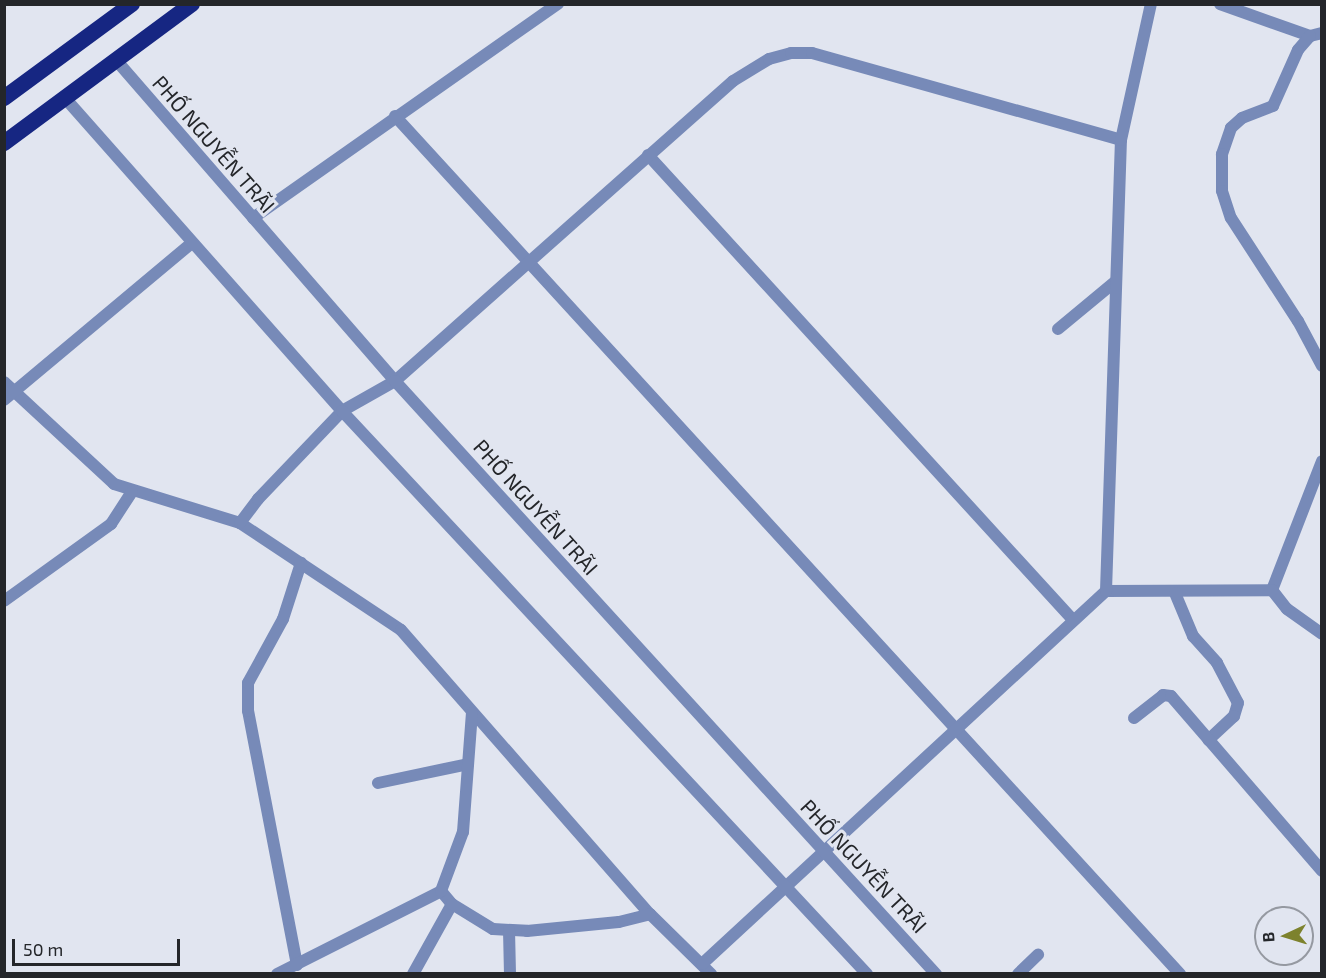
<!DOCTYPE html>
<html>
<head>
<meta charset="utf-8">
<style>
	body { margin:0 }
	#map { position:relative; width:1326px; height:978px; overflow:hidden; background:#e1e5f0; font-family:"Exo 2",sans-serif }
	div>[style] { position:absolute }
	[style*='--x'] { left:calc(var(--x)*1px); top:calc(var(--y)*1px); width:calc(var(--w)*1px); rotate:calc(var(--a)*1deg) }
	.service>* { height:12px; margin:-6px; padding:0 6px; transform-origin:6px; border-radius:6px; background:#778ab8 }
	.minor>* { height:12px; margin:-6px; padding:0 6px; transform-origin:6px; border-radius:6px; background:#778ab8 }
	.tertiary>* { height:12px; margin:-6px; padding:0 6px; transform-origin:6px; border-radius:6px; background:#778ab8 }
	.trunk>* { height:16px; margin:-8px; padding:0 8px; transform-origin:8px; border-radius:8px; background:#162682 }
	span { translate:-50% -50%; white-space:nowrap; text-align:center; line-height:1.15; -webkit-text-stroke:6px #e1e5f0; paint-order:stroke }
	.street-label { font-size:21px; color:#24262a }
	.frame { position:absolute; inset:0; border:6px solid #24262a; pointer-events:none }
	.north { position:absolute; left:1254px; top:906px; width:60px; height:60px; box-sizing:border-box; background:#e1e5f0; border:2px solid #9599a1; border-radius:50%; rotate:266deg; font-size:16px; font-weight:700; line-height:24px; text-align:center; color:#24262a }
	.north::after { content:''; display:block; margin:auto; width:21px; height:27px; background:#7d822d; clip-path:polygon(50% 0,100% 100%,50% 72%,0 100%) }
	.scale { position:absolute; left:12px; top:939px; width:168px; height:27px; box-sizing:border-box; border:3px solid #24262a; border-top:0; padding-left:8px; font-size:18px; line-height:21px; white-space:nowrap; color:#24262a; -webkit-text-stroke:4px #e1e5f0; paint-order:stroke }
</style>
</head>
<body>
<div id="map">
	<div class="service">
		<div style="--x:1058;--y:329;--w:75;--a:-39.6"></div>
		<div style="--x:378;--y:783;--w:92;--a:-11.9"></div>
		<div style="--x:413;--y:974;--w:80;--a:-60.9"></div>
		<div style="--x:1018;--y:974;--w:28;--a:-44"></div>
	</div>
	<div class="minor">
		<div style="--x:1220;--y:4;--w:96;--a:19.6"></div>
		<div style="--x:1310;--y:36;--w:12;--a:-14"></div>
		<div style="--x:1310;--y:36;--w:18;--a:131"></div>
		<div style="--x:1298;--y:50;--w:61;--a:114.1"></div>
		<div style="--x:1273;--y:106;--w:33;--a:159"></div>
		<div style="--x:1242;--y:118;--w:15;--a:138"></div>
		<div style="--x:1231;--y:128;--w:28;--a:109"></div>
		<div style="--x:1222;--y:154;--w:37;--a:90"></div>
		<div style="--x:1222;--y:191;--w:28;--a:72"></div>
		<div style="--x:1231;--y:218;--w:123;--a:57"></div>
		<div style="--x:1298;--y:321;--w:51;--a:61.9"></div>
		<div style="--x:395;--y:116;--w:1163;--a:47.54"></div>
		<div style="--x:648;--y:155;--w:630;--a:47.57"></div>
		<div style="--x:253;--y:218;--w:373;--a:-35.1"></div>
		<div style="--x:4;--y:382;--w:150;--a:42.8"></div>
		<div style="--x:114;--y:484;--w:132;--a:17.2"></div>
		<div style="--x:240;--y:523;--w:193;--a:33.6"></div>
		<div style="--x:401;--y:630;--w:378;--a:48.8"></div>
		<div style="--x:650;--y:914;--w:86;--a:44.5"></div>
		<div style="--x:4;--y:400;--w:245;--a:-39.9"></div>
		<div style="--x:240;--y:523;--w:30;--a:-53"></div>
		<div style="--x:258;--y:499;--w:122;--a:-46.3"></div>
		<div style="--x:342;--y:411;--w:61;--a:-29.5"></div>
		<div style="--x:395;--y:381;--w:452;--a:-41.6"></div>
		<div style="--x:733;--y:81;--w:42;--a:-31.4"></div>
		<div style="--x:769;--y:59;--w:23;--a:-15"></div>
		<div style="--x:791;--y:53;--w:21;--a:0"></div>
		<div style="--x:812;--y:53;--w:321;--a:15.7"></div>
		<div style="--x:1272;--y:590;--w:138;--a:-68.8"></div>
		<div style="--x:1272;--y:590;--w:24;--a:52"></div>
		<div style="--x:1287;--y:609;--w:43;--a:35.5"></div>
		<div style="--x:1106;--y:591;--w:166;--a:-0.3"></div>
		<div style="--x:1175;--y:593;--w:47;--a:67.3"></div>
		<div style="--x:1193;--y:636;--w:36;--a:48"></div>
		<div style="--x:1217;--y:663;--w:45;--a:62.3"></div>
		<div style="--x:1238;--y:703;--w:14;--a:107"></div>
		<div style="--x:1234;--y:716;--w:35;--a:137"></div>
		<div style="--x:4;--y:601;--w:132;--a:-35.7"></div>
		<div style="--x:111;--y:524;--w:38;--a:-57"></div>
		<div style="--x:1134;--y:718;--w:37;--a:-38"></div>
		<div style="--x:1163;--y:695;--w:8;--a:7"></div>
		<div style="--x:1171;--y:696;--w:231;--a:49.2"></div>
		<div style="--x:441;--y:891;--w:17;--a:50"></div>
		<div style="--x:452;--y:904;--w:48;--a:31.4"></div>
		<div style="--x:493;--y:929;--w:34;--a:3"></div>
		<div style="--x:527;--y:931;--w:92;--a:-5.6"></div>
		<div style="--x:619;--y:922;--w:32;--a:-14"></div>
		<div style="--x:509;--y:930;--w:44;--a:88.7"></div>
		<div style="--x:702;--y:964;--w:550;--a:-42.72"></div>
		<div style="--x:1106;--y:591;--w:451;--a:-88.1"></div>
		<div style="--x:1121;--y:140;--w:139;--a:-77.6"></div>
		<div style="--x:297;--y:965;--w:259;--a:-100.9"></div>
		<div style="--x:248;--y:711;--w:28;--a:-90"></div>
		<div style="--x:248;--y:683;--w:73;--a:-61.3"></div>
		<div style="--x:283;--y:619;--w:59;--a:-72.2"></div>
		<div style="--x:277;--y:974;--w:184;--a:-26.8"></div>
		<div style="--x:441;--y:891;--w:63;--a:-69.6"></div>
		<div style="--x:463;--y:832;--w:119;--a:-85.7"></div>
	</div>
	<div class="tertiary">
		<div style="--x:116;--y:60;--w:425;--a:49"></div>
		<div style="--x:395;--y:381;--w:803;--a:47.63"></div>
		<div style="--x:65;--y:98;--w:418;--a:48.5"></div>
		<div style="--x:342;--y:411;--w:770;--a:47"></div>
	</div>
	<div class="trunk">
		<div style="--x:4;--y:98;--w:159;--a:-36.3"></div>
		<div style="--x:4;--y:143;--w:234;--a:-36.5"></div>
	</div>
	<div class="street-label">
		<span style="left:214px;top:144px;rotate:49deg">PHỐ NGUYỄN TRÃI</span>
		<span style="left:536px;top:507px;rotate:48deg">PHỐ NGUYỄN TRÃI</span>
		<span style="left:864px;top:866px;rotate:47deg">PHỐ NGUYỄN TRÃI</span>
	</div>
	<div class="frame"></div>
	<div class="north">B</div>
	<div class="scale">50 m</div>
</div>
</body>
</html>
